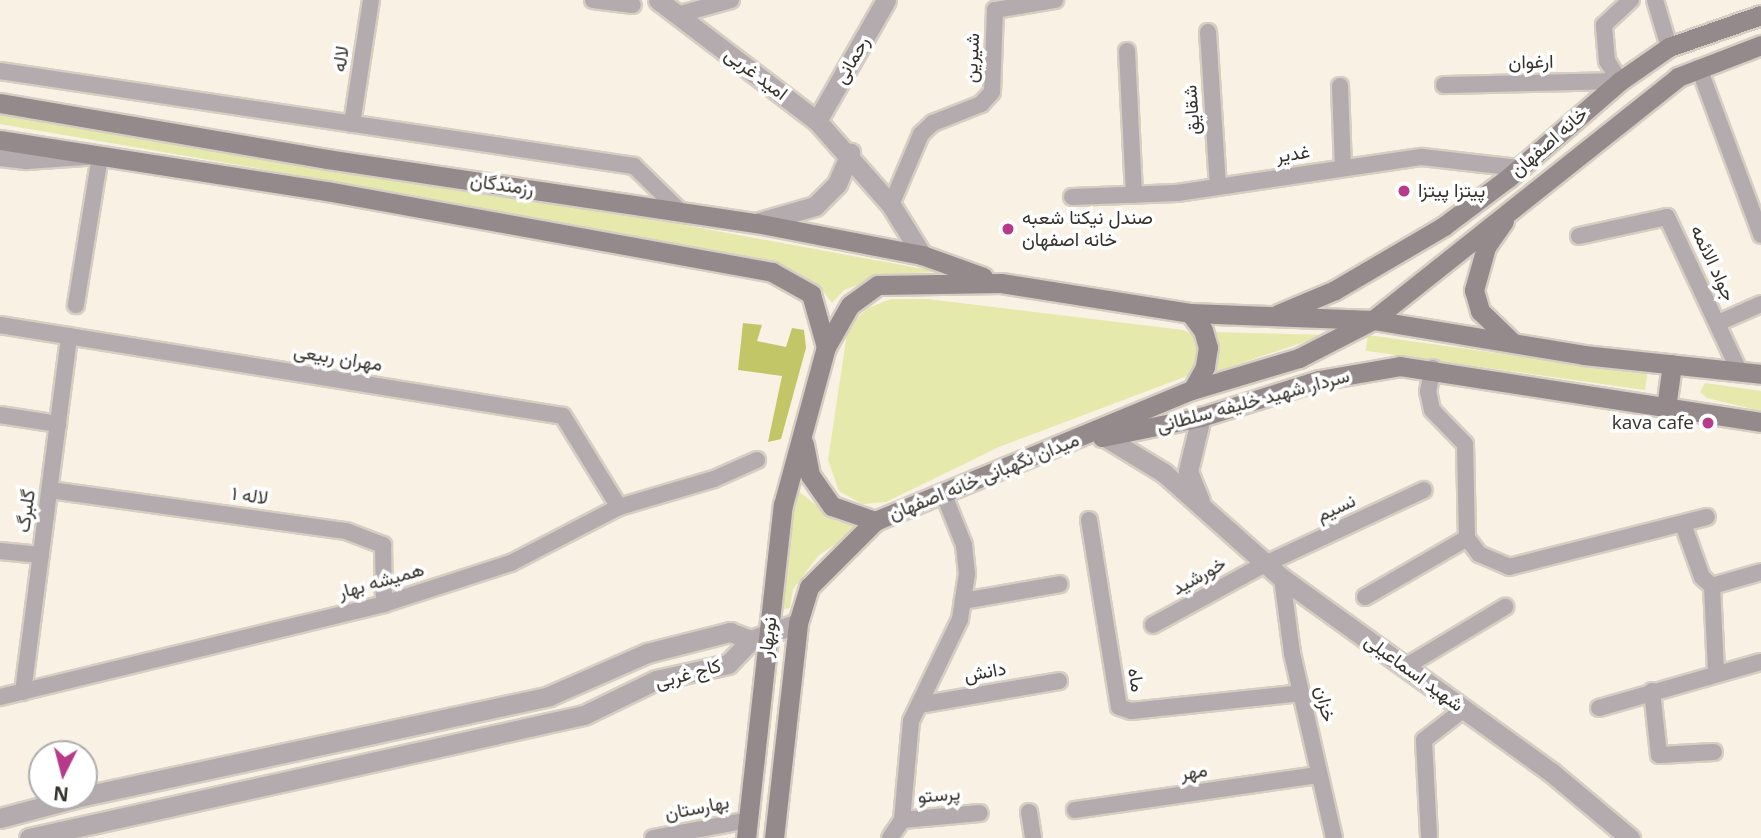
<!DOCTYPE html>
<html>
<head>
<meta charset="utf-8">
<style>
	body { margin:0 }
	#map { position:relative; width:1761px; height:838px; overflow:hidden; background:#f9f1e3; font-family:"Open Sans",Vazirmatn,sans-serif }
	div>[style] { position:absolute }
	[style*='--x'] { left:calc(var(--x)*1px); top:calc(var(--y)*1px); width:calc(var(--w)*1px); rotate:calc(var(--a)*1deg) }
	.green>* { inset:0; background:#e5e9ac; transform-origin:0 0 }
	.forest>* { inset:0; background:#c2c667 }
	.roads { filter:drop-shadow(2px 0 #d6cec2) drop-shadow(-2px 0 #d6cec2) drop-shadow(0 2px #d6cec2) drop-shadow(0 -2px #d6cec2) }
	.minor>* { height:16px; margin:-8px; padding:0 8px; transform-origin:8px; border-radius:8px; background:#b3abad }
	.tertiary>* { height:19px; margin:-9.5px; padding:0 9.5px; transform-origin:9.5px; border-radius:9.5px; background:#b3abad }
	.secondary>* { height:19px; margin:-9.5px; padding:0 9.5px; transform-origin:9.5px; border-radius:9.5px; background:#94898b }
	.dots>* { width:19px; height:19px; translate:-50% -50%; box-sizing:border-box; border:4px solid #fff; border-radius:50% }
	span { translate:-50% -50%; white-space:nowrap; text-align:center; line-height:1.15; -webkit-text-stroke:7px #fff; paint-order:stroke }
	.street-label { font-size:19px; color:#35312c }
	.poi-label { font-size:19px; color:#35312c }
	.left { translate:0 -50%; text-align:left }
	.right { translate:-100% -50%; text-align:right }
	.north { position:absolute; left:28px; top:740px; width:70px; height:70px; box-sizing:border-box; background:#fff; border:2px solid #aeadab; border-radius:50%; rotate:186deg; font-size:19px; font-weight:700; line-height:28px; text-align:center; color:#35312c }
	.north::after { content:''; display:block; margin:auto; width:24px; height:32px; background:#b73a8a; clip-path:polygon(50% 0,100% 100%,50% 72%,0 100%) }
</style>
</head>
<body>
<div id="map">
	<div class="green">
		<div style="clip-path:polygon(0 114px,673px 223px,940px 272px,887px 274px,844px 290px,832px 303px,819px 286px,795px 271px,769px 264px,418px 196px,0 124px)"></div>
		<div style="clip-path:polygon(891px 299px,927px 299px,1183px 330px,1197px 337px,1198px 364px,1187px 376px,999px 447px,886px 502px,862px 504px,839px 491px,828px 460px,848px 327px,868px 308px)"></div>
		<div style="clip-path:polygon(1211px 332px,1250px 333px,1325px 335px,1215px 372px,1220px 346px)"></div>
		<div style="left:1368px;top:335px;width:282px;height:16px;rotate:8deg"></div>
		<div style="clip-path:polygon(1705px 383px,1761px 391px,1761px 411px,1707px 398px,1700px 392px)"></div>
		<div style="clip-path:polygon(796px 489px,836px 521px,862px 526px,818px 556px,793px 589px,790px 608px,780px 610px)"></div>
	</div>
	<div class="forest">
		<div style="clip-path:polygon(743px 323px,762px 325px,757px 341px,786px 347px,792px 328px,804px 330px,806px 348px,781px 439px,768px 442px,782px 376px,738px 370px)"></div>
	</div>
	<div class="roads">
		<div class="minor">
			<div style="--x:593;--y:0;--w:40;--a:7.1"></div>
			<div style="--x:1655;--y:0;--w:49;--a:73.4"></div>
			<div style="--x:677;--y:15;--w:56;--a:-15.5"></div>
			<div style="--x:1208;--y:32;--w:154;--a:86.3"></div>
			<div style="--x:1127;--y:51;--w:144;--a:87.2"></div>
			<div style="--x:1699;--y:68;--w:178;--a:69.6"></div>
			<div style="--x:0;--y:71;--w:641;--a:8.52"></div>
			<div style="--x:634;--y:166;--w:64;--a:44.4"></div>
			<div style="--x:1620;--y:81;--w:24;--a:-123"></div>
			<div style="--x:1607;--y:61;--w:36;--a:-95"></div>
			<div style="--x:1604;--y:25;--w:37;--a:-43"></div>
			<div style="--x:1444;--y:85;--w:176;--a:-1.3"></div>
			<div style="--x:1340;--y:86;--w:82;--a:87.9"></div>
			<div style="--x:352;--y:124;--w:125;--a:-81.3"></div>
			<div style="--x:0;--y:158;--w:26;--a:7"></div>
			<div style="--x:26;--y:161;--w:74;--a:-3.9"></div>
			<div style="--x:100;--y:156;--w:151;--a:99.2"></div>
			<div style="--x:1072;--y:197;--w:105;--a:-2.2"></div>
			<div style="--x:1177;--y:193;--w:248;--a:-8.4"></div>
			<div style="--x:1422;--y:157;--w:97;--a:6.5"></div>
			<div style="--x:891;--y:205;--w:77;--a:-67.1"></div>
			<div style="--x:921;--y:134;--w:16;--a:-43"></div>
			<div style="--x:933;--y:123;--w:52;--a:-21.6"></div>
			<div style="--x:981;--y:104;--w:16;--a:-47"></div>
			<div style="--x:992;--y:92;--w:82;--a:-87.9"></div>
			<div style="--x:995;--y:10;--w:61;--a:-9.5"></div>
			<div style="--x:1579;--y:236;--w:90;--a:-12.2"></div>
			<div style="--x:1667;--y:217;--w:170;--a:64.9"></div>
			<div style="--x:1718;--y:323;--w:47;--a:-23.8"></div>
			<div style="--x:0;--y:325;--w:570;--a:9.18"></div>
			<div style="--x:563;--y:416;--w:107;--a:58.4"></div>
			<div style="--x:1433;--y:368;--w:24;--a:102"></div>
			<div style="--x:1428;--y:391;--w:19;--a:78"></div>
			<div style="--x:1432;--y:410;--w:47;--a:45.9"></div>
			<div style="--x:1465;--y:444;--w:94;--a:88.8"></div>
			<div style="--x:1467;--y:538;--w:20;--a:53"></div>
			<div style="--x:1479;--y:554;--w:33;--a:23"></div>
			<div style="--x:1509;--y:567;--w:204;--a:-14.2"></div>
			<div style="--x:0;--y:415;--w:59;--a:8.8"></div>
			<div style="--x:50;--y:490;--w:299;--a:7.9"></div>
			<div style="--x:346;--y:531;--w:40;--a:21"></div>
			<div style="--x:383;--y:545;--w:59;--a:89"></div>
			<div style="--x:1089;--y:520;--w:189;--a:80.9"></div>
			<div style="--x:1119;--y:707;--w:13;--a:18"></div>
			<div style="--x:1131;--y:711;--w:171;--a:-6"></div>
			<div style="--x:1683;--y:524;--w:56;--a:70.3"></div>
			<div style="--x:1702;--y:577;--w:13;--a:42"></div>
			<div style="--x:1712;--y:586;--w:51;--a:-15.9"></div>
			<div style="--x:0;--y:551;--w:41;--a:5.6"></div>
			<div style="--x:1282;--y:578;--w:76;--a:82.4"></div>
			<div style="--x:1292;--y:653;--w:190;--a:77.2"></div>
			<div style="--x:1712;--y:586;--w:86;--a:87.3"></div>
			<div style="--x:1365;--y:597;--w:118;--a:-30"></div>
			<div style="--x:963;--y:601;--w:98;--a:-9.9"></div>
			<div style="--x:1153;--y:625;--w:128;--a:-28.6"></div>
			<div style="--x:1265;--y:564;--w:175;--a:-25"></div>
			<div style="--x:1405;--y:667;--w:117;--a:-31"></div>
			<div style="--x:1652;--y:691;--w:64;--a:83.8"></div>
			<div style="--x:1659;--y:755;--w:55;--a:-3.1"></div>
			<div style="--x:23;--y:692;--w:359;--a:-82.6"></div>
			<div style="--x:0;--y:697;--w:395;--a:-13.6"></div>
			<div style="--x:384;--y:604;--w:133;--a:-17.9"></div>
			<div style="--x:511;--y:563;--w:122;--a:-27.4"></div>
			<div style="--x:619;--y:507;--w:99;--a:-16.4"></div>
			<div style="--x:714;--y:479;--w:47;--a:-23.8"></div>
			<div style="--x:919;--y:705;--w:142;--a:-9.7"></div>
			<div style="--x:1599;--y:708;--w:168;--a:-15.9"></div>
			<div style="--x:1075;--y:810;--w:246;--a:-8.2"></div>
			<div style="--x:1029;--y:812;--w:26;--a:81"></div>
			<div style="--x:902;--y:820;--w:78;--a:-5.1"></div>
			<div style="--x:1429;--y:836;--w:96;--a:-93"></div>
			<div style="--x:1424;--y:740;--w:51;--a:-37.8"></div>
			<div style="--x:653;--y:838;--w:97;--a:-10.7"></div>
			<div style="--x:890;--y:838;--w:22;--a:-56"></div>
			<div style="--x:902;--y:820;--w:99;--a:-84.8"></div>
			<div style="--x:911;--y:721;--w:113;--a:-64.3"></div>
			<div style="--x:960;--y:619;--w:46;--a:-81.2"></div>
			<div style="--x:967;--y:574;--w:29;--a:-96"></div>
			<div style="--x:964;--y:545;--w:54;--a:-111.8"></div>
		</div>
		<div class="tertiary">
			<div style="--x:658;--y:0;--w:200;--a:37.3"></div>
			<div style="--x:817;--y:121;--w:112;--a:48.6"></div>
			<div style="--x:891;--y:205;--w:59;--a:58.2"></div>
			<div style="--x:817;--y:121;--w:139;--a:-60.3"></div>
			<div style="--x:756;--y:223;--w:61;--a:-16.1"></div>
			<div style="--x:815;--y:206;--w:31;--a:-45"></div>
			<div style="--x:837;--y:184;--w:34;--a:-67"></div>
			<div style="--x:1105;--y:437;--w:69;--a:31.4"></div>
			<div style="--x:1164;--y:473;--w:158;--a:41.7"></div>
			<div style="--x:1282;--y:578;--w:332;--a:35.8"></div>
			<div style="--x:1551;--y:772;--w:103;--a:39.9"></div>
			<div style="--x:1200;--y:501;--w:32;--a:-112"></div>
			<div style="--x:1188;--y:471;--w:56;--a:-76.5"></div>
			<div style="--x:84;--y:796;--w:476;--a:-12.1"></div>
			<div style="--x:549;--y:696;--w:107;--a:-23.7"></div>
			<div style="--x:647;--y:653;--w:86;--a:-14.2"></div>
			<div style="--x:730;--y:632;--w:22;--a:21"></div>
			<div style="--x:0;--y:818;--w:86;--a:-14.8"></div>
			<div style="--x:29;--y:838;--w:568;--a:-12.5"></div>
			<div style="--x:584;--y:715;--w:80;--a:-25.9"></div>
			<div style="--x:656;--y:680;--w:74;--a:-12.5"></div>
			<div style="--x:728;--y:664;--w:33;--a:-46"></div>
			<div style="--x:751;--y:640;--w:50;--a:-19.9"></div>
		</div>
		<div class="secondary">
			<div style="--x:0;--y:103;--w:332;--a:9.7"></div>
			<div style="--x:327;--y:159;--w:434;--a:8.5"></div>
			<div style="--x:756;--y:223;--w:169;--a:10.9"></div>
			<div style="--x:922;--y:255;--w:65;--a:19.8"></div>
			<div style="--x:0;--y:140;--w:331;--a:8.9"></div>
			<div style="--x:327;--y:191;--w:452;--a:10.3"></div>
			<div style="--x:772;--y:272;--w:45;--a:29.4"></div>
			<div style="--x:811;--y:294;--w:55;--a:74.2"></div>
			<div style="--x:1504;--y:221;--w:32;--a:125"></div>
			<div style="--x:1486;--y:247;--w:45;--a:105.6"></div>
			<div style="--x:1474;--y:290;--w:22;--a:74"></div>
			<div style="--x:1480;--y:311;--w:46;--a:44.1"></div>
			<div style="--x:1190;--y:313;--w:21;--a:53"></div>
			<div style="--x:1203;--y:330;--w:18;--a:74"></div>
			<div style="--x:1208;--y:347;--w:20;--a:99"></div>
			<div style="--x:1205;--y:367;--w:26;--a:119"></div>
			<div style="--x:1278;--y:314;--w:62;--a:-22.8"></div>
			<div style="--x:1335;--y:290;--w:126;--a:-30.4"></div>
			<div style="--x:1444;--y:226;--w:80;--a:-36.9"></div>
			<div style="--x:1508;--y:178;--w:148;--a:-40.9"></div>
			<div style="--x:1620;--y:81;--w:60;--a:-34.8"></div>
			<div style="--x:1669;--y:47;--w:97;--a:-19.2"></div>
			<div style="--x:1666;--y:408;--w:44;--a:-82.2"></div>
			<div style="--x:1102;--y:437;--w:101;--a:-11.4"></div>
			<div style="--x:1201;--y:417;--w:124;--a:-17.4"></div>
			<div style="--x:1319;--y:380;--w:82;--a:-9.8"></div>
			<div style="--x:1400;--y:366;--w:365;--a:8.8"></div>
			<div style="--x:804;--y:444;--w:32;--a:79"></div>
			<div style="--x:810;--y:475;--w:38;--a:55"></div>
			<div style="--x:832;--y:506;--w:46;--a:19.2"></div>
			<div style="--x:875;--y:521;--w:343;--a:-22.5"></div>
			<div style="--x:1192;--y:390;--w:112;--a:-16.7"></div>
			<div style="--x:1299;--y:358;--w:83;--a:-27.2"></div>
			<div style="--x:1373;--y:320;--w:390;--a:-38.5"></div>
			<div style="--x:1678;--y:77;--w:89;--a:-21.1"></div>
			<div style="--x:746;--y:838;--w:335;--a:-83.7"></div>
			<div style="--x:783;--y:505;--w:164;--a:-74.8"></div>
			<div style="--x:826;--y:347;--w:48;--a:-60.3"></div>
			<div style="--x:850;--y:305;--w:34;--a:-36"></div>
			<div style="--x:878;--y:285;--w:123;--a:-0.9"></div>
			<div style="--x:1001;--y:283;--w:191;--a:9"></div>
			<div style="--x:1190;--y:313;--w:183;--a:2.2"></div>
			<div style="--x:1373;--y:320;--w:214;--a:9.4"></div>
			<div style="--x:1584;--y:355;--w:178;--a:6.1"></div>
			<div style="--x:774;--y:838;--w:216;--a:-83.6"></div>
			<div style="--x:798;--y:623;--w:38;--a:-73"></div>
			<div style="--x:809;--y:587;--w:93;--a:-45"></div>
		</div>
	</div>
	<div class="dots">
		<div style="left:1404px;top:191px;background:#b73a8a"></div>
		<div style="left:1008px;top:229px;background:#b73a8a"></div>
		<div style="left:1708px;top:423px;background:#b73a8a"></div>
	</div>
	<div class="street-label">
		<span style="left:972px;top:58px;rotate:-87deg">شیرین</span>
		<span style="left:341px;top:59px;rotate:-81deg">لاله</span>
		<span style="left:852px;top:60px;rotate:-60deg">رحمانی</span>
		<span style="left:1531px;top:62px;rotate:-1deg">ارغوان</span>
		<span style="left:756px;top:74px;rotate:37deg">امید غربی</span>
		<span style="left:1192px;top:110px;rotate:-94deg">شقایق</span>
		<span style="left:1549px;top:142px;rotate:-41deg">خانه اصفهان</span>
		<span style="left:1293px;top:154px;rotate:-8deg">غدیر</span>
		<span style="left:502px;top:185px;rotate:8deg">رزمندگان</span>
		<span style="left:1713px;top:263px;rotate:65deg">جواد الائمه</span>
		<span style="left:338px;top:358px;rotate:9deg">مهران ربیعی</span>
		<span style="left:1253px;top:401px;rotate:-15deg">سردار شهید خلیفه سلطانی</span>
		<span style="left:984px;top:477px;rotate:-22deg">میدان نگهبانی خانه اصفهان</span>
		<span style="left:250px;top:496px;rotate:8deg">لاله ۱</span>
		<span style="left:1336px;top:508px;rotate:-25deg">نسیم</span>
		<span style="left:26px;top:511px;rotate:-82deg">گلبرگ</span>
		<span style="left:1199px;top:576px;rotate:-29deg">خورشید</span>
		<span style="left:381px;top:581px;rotate:-16deg">همیشه بهار</span>
		<span style="left:768px;top:637px;rotate:-83deg">نوبهار</span>
		<span style="left:985px;top:672px;rotate:-10deg">دانش</span>
		<span style="left:1414px;top:673px;rotate:36deg">شهید اسماعیلی</span>
		<span style="left:688px;top:674px;rotate:-15deg">کاج غربی</span>
		<span style="left:1136px;top:680px;rotate:81deg">ماه</span>
		<span style="left:1325px;top:704px;rotate:77deg">خزان</span>
		<span style="left:1194px;top:772px;rotate:-8deg">مهر</span>
		<span style="left:939px;top:795px;rotate:-5deg">پرستو</span>
		<span style="left:697px;top:808px;rotate:-11deg">بهارستان</span>
	</div>
	<div class="poi-label">
		<span class="left" style="left:1418px;top:191px">پیتزا پیتزا</span>
		<span class="left" style="left:1022px;top:229px">صندل نیکتا شعبه<br>خانه اصفهان</span>
		<span class="right" style="left:1694px;top:423px">kava cafe</span>
	</div>
	<div class="north">N</div>
</div>
</body>
</html>
